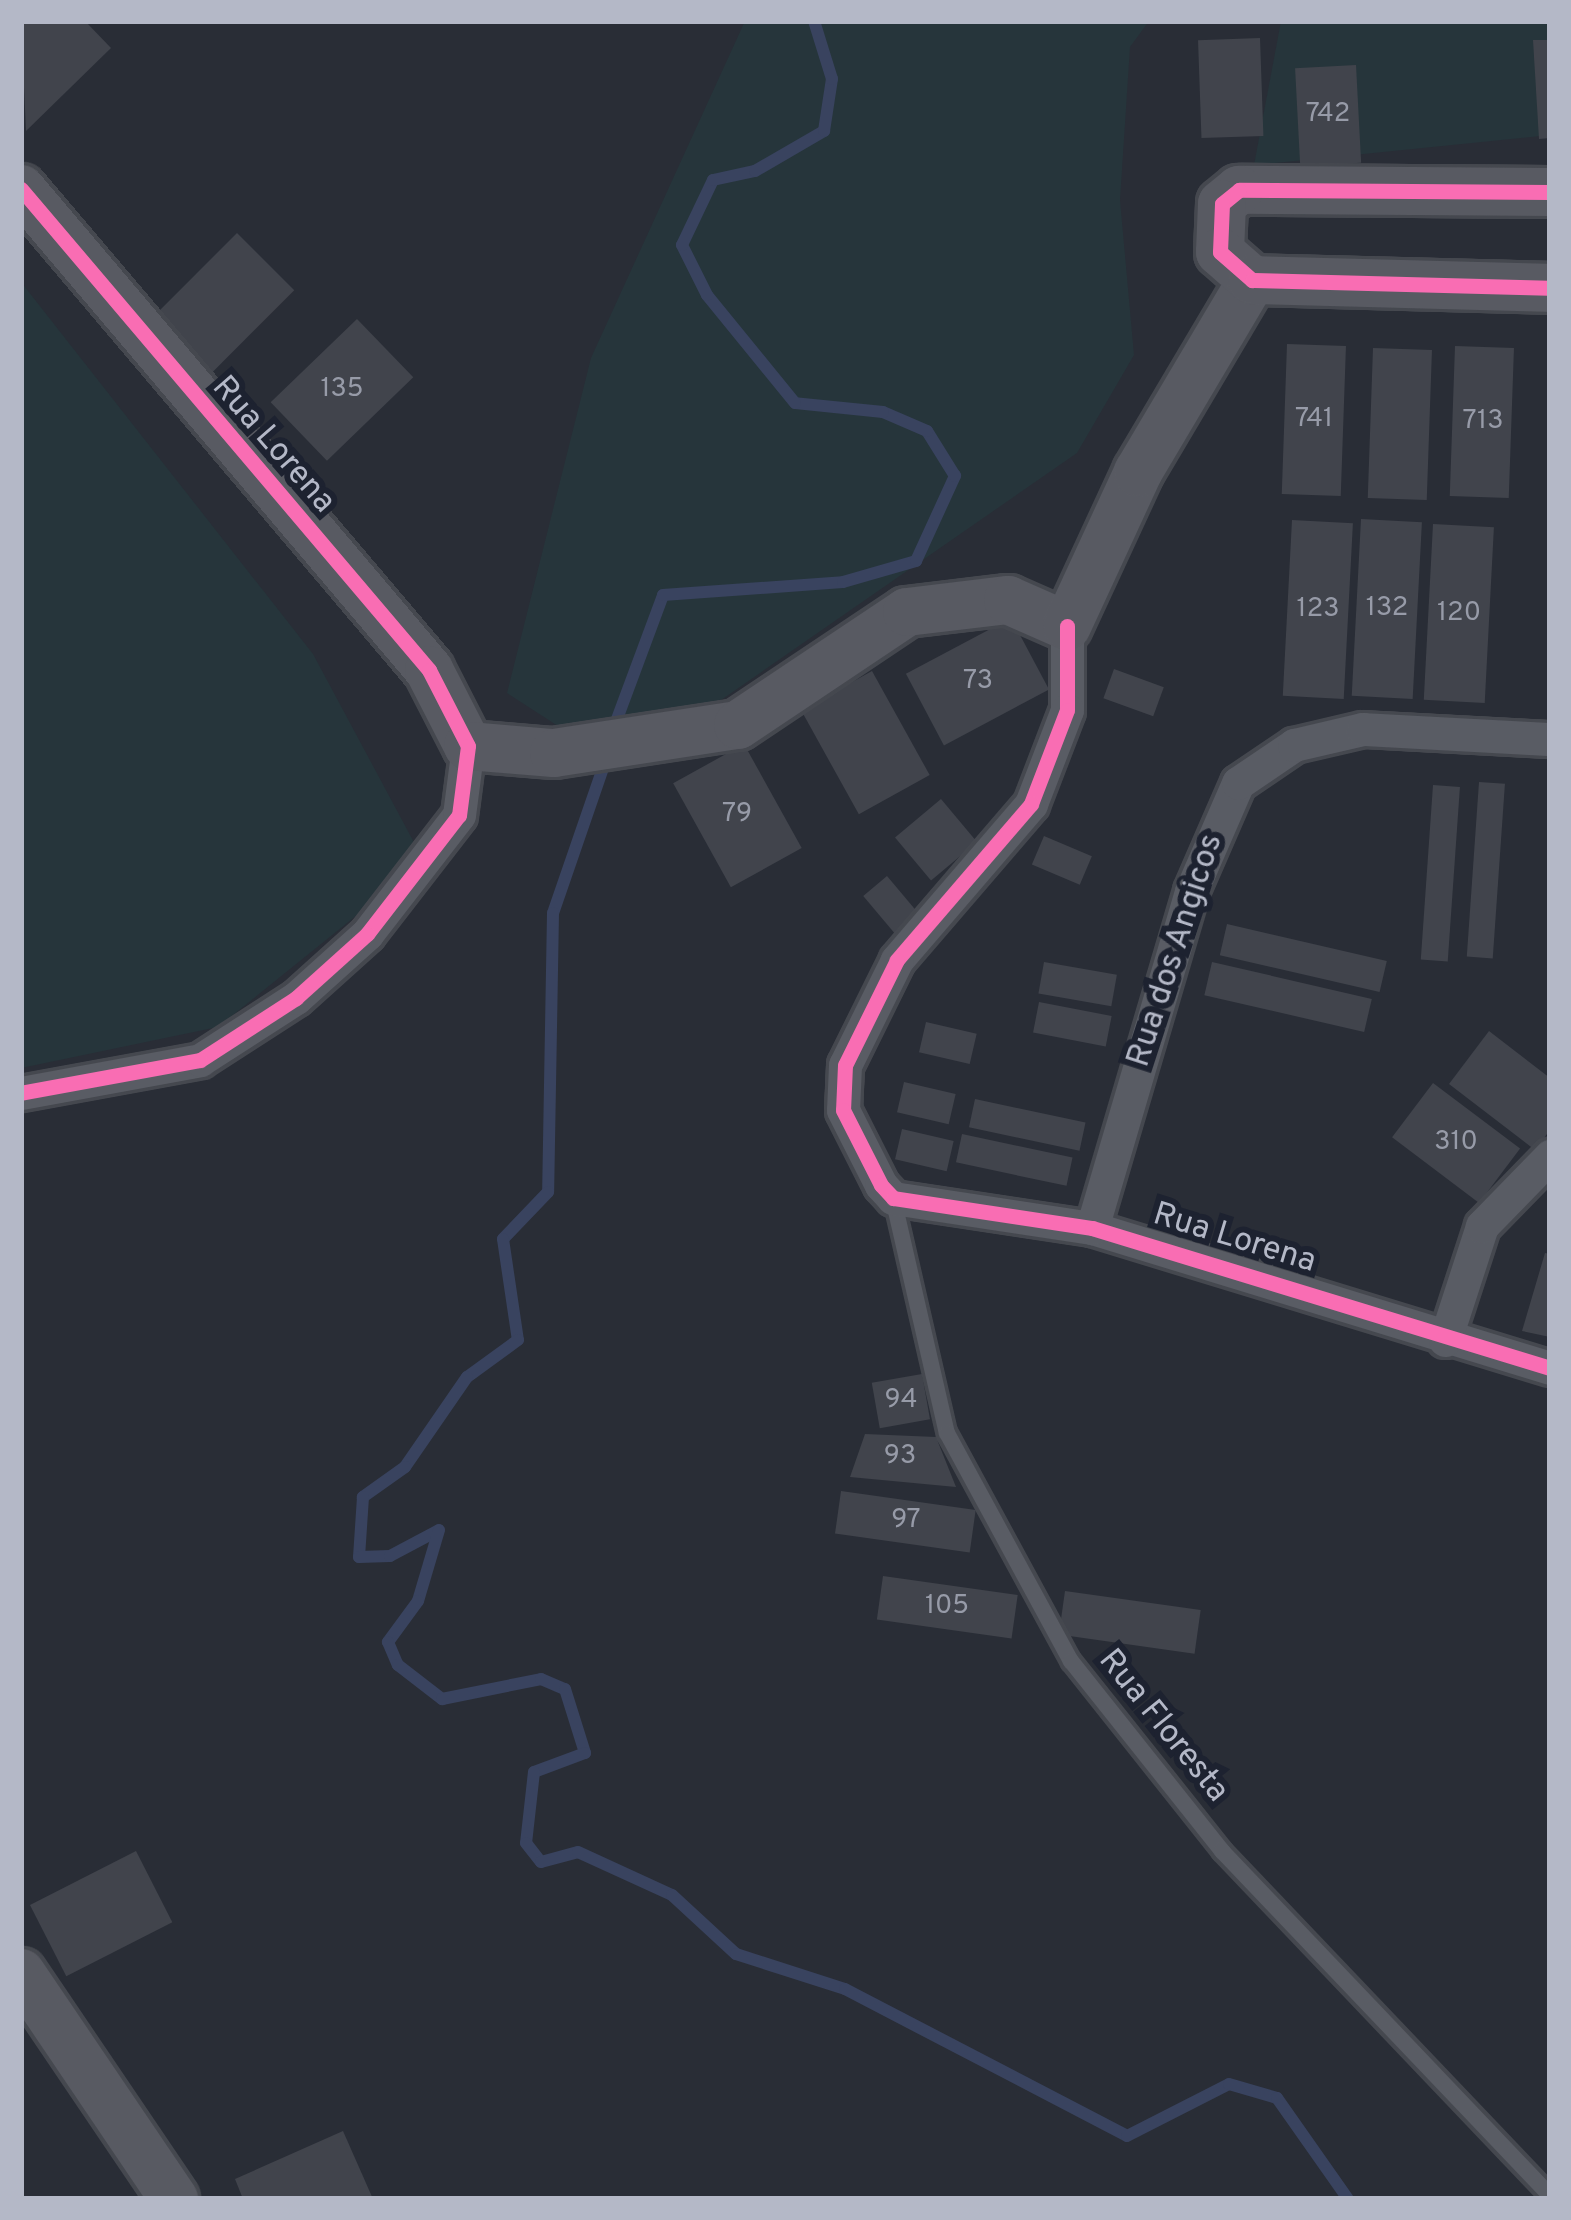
<!DOCTYPE html>
<html>
<head>
<meta charset="utf-8">
<style>
	body { margin:0 }
	#map { position:relative; width:1571px; height:2220px; overflow:hidden; background:#292d36; font-family:Overpass,sans-serif }
	div>[style] { position:absolute }
	[style*='--x'] { left:calc(var(--x)*1px); top:calc(var(--y)*1px); width:calc(var(--w)*1px); rotate:calc(var(--a)*1deg) }
	.green>* { inset:0; background:#26353b }
	.stream>* { height:12px; margin:-6px; padding:0 6px; transform-origin:6px; border-radius:6px; background:#39435f }
	.building>* { inset:0; background:#41444c; transform-origin:0 0 }
	.roads { filter:drop-shadow(3px 0 #45484f) drop-shadow(-3px 0 #45484f) drop-shadow(0 3px #45484f) drop-shadow(0 -3px #45484f) }
	.lane>* { height:16px; margin:-8px; padding:0 8px; transform-origin:8px; border-radius:8px; background:#595c64 }
	.street>* { height:33px; margin:-16.5px; padding:0 16.5px; transform-origin:16.5px; border-radius:16.5px; background:#595c64 }
	.secondary>* { height:48px; margin:-24px; padding:0 24px; transform-origin:24px; border-radius:24px; background:#585a62 }
	.cycleway>* { height:15px; margin:-7.5px; padding:0 7.5px; transform-origin:7.5px; border-radius:7.5px; background:#f96db3 }
	span { translate:-50% -50%; white-space:nowrap; text-align:center; line-height:1.15; -webkit-text-stroke:12px #1d2230; paint-order:stroke }
	.number-label { font-size:27px; color:#979ba8 }
	.number-label span { -webkit-text-stroke-width:0 }
	.street-label { font-size:33px; color:#b4b8c7 }
	.frame { position:absolute; inset:0; border:24px solid #b4b8c7; pointer-events:none }
</style>
</head>
<body>
<div id="map">
	<div class="green">
		<div style="clip-path:polygon(745px 21px,1149px 21px,1130px 47px,1120px 200px,1134px 355px,1077px 453px,623px 768px,507px 693px,591px 358px)"></div>
		<div style="clip-path:polygon(1281px 21px,1550px 21px,1550px 135px,1254px 165px)"></div>
		<div style="clip-path:polygon(21px 282px,313px 654px,424px 861px,218px 1027px,21px 1068px)"></div>
	</div>
	<div class="stream">
		<div style="--x:617;--y:719;--w:132;--a:-69.6"></div>
		<div style="--x:663;--y:595;--w:180;--a:-4.1"></div>
		<div style="--x:843;--y:582;--w:76;--a:-16"></div>
		<div style="--x:916;--y:561;--w:94;--a:-65.4"></div>
		<div style="--x:955;--y:476;--w:53;--a:-121.9"></div>
		<div style="--x:927;--y:431;--w:48;--a:-156.6"></div>
		<div style="--x:883;--y:412;--w:88;--a:-174.2"></div>
		<div style="--x:795;--y:403;--w:139;--a:-129.2"></div>
		<div style="--x:707;--y:295;--w:56;--a:-116.6"></div>
		<div style="--x:682;--y:245;--w:72;--a:-64.5"></div>
		<div style="--x:713;--y:180;--w:43;--a:-12.1"></div>
		<div style="--x:755;--y:171;--w:80;--a:-30.1"></div>
		<div style="--x:824;--y:131;--w:53;--a:-81.3"></div>
		<div style="--x:832;--y:79;--w:61;--a:-107.2"></div>
		<div style="--x:602;--y:771;--w:150;--a:109"></div>
		<div style="--x:553;--y:913;--w:279;--a:91"></div>
		<div style="--x:548;--y:1192;--w:65;--a:133.8"></div>
		<div style="--x:503;--y:1239;--w:102;--a:81.6"></div>
		<div style="--x:518;--y:1340;--w:63;--a:144"></div>
		<div style="--x:467;--y:1377;--w:109;--a:124.6"></div>
		<div style="--x:405;--y:1467;--w:52;--a:144.5"></div>
		<div style="--x:363;--y:1497;--w:60;--a:93.8"></div>
		<div style="--x:359;--y:1557;--w:31;--a:-2"></div>
		<div style="--x:390;--y:1556;--w:55;--a:-28"></div>
		<div style="--x:439;--y:1530;--w:74;--a:106.5"></div>
		<div style="--x:418;--y:1601;--w:51;--a:126.2"></div>
		<div style="--x:388;--y:1642;--w:25;--a:67"></div>
		<div style="--x:398;--y:1665;--w:56;--a:37.7"></div>
		<div style="--x:442;--y:1699;--w:101;--a:-11.4"></div>
		<div style="--x:541;--y:1679;--w:26;--a:23"></div>
		<div style="--x:565;--y:1689;--w:67;--a:72.6"></div>
		<div style="--x:585;--y:1753;--w:54;--a:159.6"></div>
		<div style="--x:534;--y:1772;--w:71;--a:96.4"></div>
		<div style="--x:526;--y:1843;--w:24;--a:52"></div>
		<div style="--x:541;--y:1862;--w:38;--a:-15"></div>
		<div style="--x:578;--y:1852;--w:103;--a:24.6"></div>
		<div style="--x:672;--y:1895;--w:87;--a:42.7"></div>
		<div style="--x:736;--y:1954;--w:114;--a:17.8"></div>
		<div style="--x:845;--y:1989;--w:318;--a:27.5"></div>
		<div style="--x:1127;--y:2136;--w:114;--a:-27"></div>
		<div style="--x:1229;--y:2084;--w:50;--a:16.3"></div>
		<div style="--x:1277;--y:2098;--w:123;--a:54.9"></div>
	</div>
	<div class="building">
		<div style="clip-path:polygon(85px 21px,111px 48px,26px 131px,21px 22px)"></div>
		<div style="left:1260px;top:38px;width:98px;height:62px;rotate:88deg"></div>
		<div style="clip-path:polygon(1533px 40px,1550px 40px,1550px 138px,1539px 139px)"></div>
		<div style="left:1356px;top:65px;width:98px;height:61px;rotate:87deg"></div>
		<div style="left:237px;top:233px;width:81px;height:119px;rotate:45deg"></div>
		<div style="left:357px;top:319px;width:81px;height:120px;rotate:46deg"></div>
		<div style="left:1287px;top:344px;width:59px;height:150px;rotate:2deg"></div>
		<div style="left:1455px;top:346px;width:59px;height:150px;rotate:2deg"></div>
		<div style="left:1373px;top:348px;width:59px;height:150px;rotate:2deg"></div>
		<div style="left:1361px;top:519px;width:61px;height:177px;rotate:3deg"></div>
		<div style="left:1292px;top:520px;width:61px;height:176px;rotate:3deg"></div>
		<div style="left:1433px;top:524px;width:61px;height:176px;rotate:3deg"></div>
		<div style="left:1011px;top:618px;width:81px;height:119px;rotate:62deg"></div>
		<div style="left:1114px;top:669px;width:53px;height:31px;rotate:20deg"></div>
		<div style="left:872px;top:671px;width:119px;height:81px;rotate:61deg"></div>
		<div style="left:744px;top:744px;width:119px;height:81px;rotate:61deg"></div>
		<div style="left:1479px;top:782px;width:26px;height:175px;rotate:4deg"></div>
		<div style="left:1433px;top:785px;width:27px;height:175px;rotate:4deg"></div>
		<div style="left:941px;top:799px;width:56px;height:60px;rotate:50deg"></div>
		<div style="left:1044px;top:836px;width:52px;height:31px;rotate:23deg"></div>
		<div style="left:887px;top:876px;width:52px;height:31px;rotate:50deg"></div>
		<div style="left:1227px;top:924px;width:164px;height:32px;rotate:13deg"></div>
		<div style="left:1044px;top:962px;width:74px;height:32px;rotate:10deg"></div>
		<div style="left:1212px;top:962px;width:164px;height:34px;rotate:13deg"></div>
		<div style="left:1039px;top:1002px;width:74px;height:31px;rotate:11deg"></div>
		<div style="left:926px;top:1022px;width:52px;height:31px;rotate:13deg"></div>
		<div style="clip-path:polygon(1489px 1031px,1550px 1078px,1550px 1130px,1535px 1150px,1449px 1084px)"></div>
		<div style="left:904px;top:1082px;width:53px;height:31px;rotate:13deg"></div>
		<div style="left:1433px;top:1083px;width:109px;height:68px;rotate:37deg"></div>
		<div style="left:975px;top:1099px;width:113px;height:29px;rotate:12deg"></div>
		<div style="left:902px;top:1129px;width:53px;height:31px;rotate:13deg"></div>
		<div style="left:962px;top:1134px;width:113px;height:29px;rotate:12deg"></div>
		<div style="clip-path:polygon(1545px 1253px,1550px 1254px,1550px 1337px,1522px 1331px)"></div>
		<div style="left:922px;top:1374px;width:46px;height:51px;rotate:80deg"></div>
		<div style="clip-path:polygon(865px 1434px,936px 1437px,956px 1487px,850px 1477px)"></div>
		<div style="left:841px;top:1491px;width:136px;height:43px;rotate:8deg"></div>
		<div style="left:883px;top:1576px;width:136px;height:44px;rotate:8deg"></div>
		<div style="left:1065px;top:1591px;width:137px;height:44px;rotate:8deg"></div>
		<div style="left:136px;top:1851px;width:80px;height:119px;rotate:63deg"></div>
		<div style="clip-path:polygon(343px 2131px,373px 2199px,243px 2199px,235px 2179px)"></div>
	</div>
	<div class="roads">
		<div class="lane">
			<div style="--x:893;--y:1198;--w:241;--a:77.1"></div>
			<div style="--x:947;--y:1433;--w:260;--a:61.5"></div>
			<div style="--x:1071;--y:1661;--w:243;--a:51.5"></div>
			<div style="--x:1222;--y:1851;--w:475;--a:46.4"></div>
		</div>
		<div class="street">
			<div style="--x:1067;--y:626;--w:84;--a:90"></div>
			<div style="--x:1067;--y:710;--w:101;--a:111"></div>
			<div style="--x:1031;--y:804;--w:206;--a:130.7"></div>
			<div style="--x:897;--y:960;--w:117;--a:116.3"></div>
			<div style="--x:845;--y:1065;--w:45;--a:92.5"></div>
			<div style="--x:843;--y:1110;--w:84;--a:63.1"></div>
			<div style="--x:881;--y:1185;--w:18;--a:47"></div>
			<div style="--x:893;--y:1198;--w:201;--a:8.6"></div>
			<div style="--x:1092;--y:1228;--w:479;--a:17"></div>
			<div style="--x:21;--y:1093;--w:182;--a:-10.4"></div>
			<div style="--x:200;--y:1060;--w:114;--a:-32.9"></div>
			<div style="--x:296;--y:998;--w:96;--a:-42"></div>
			<div style="--x:367;--y:934;--w:150;--a:-52.3"></div>
			<div style="--x:459;--y:815;--w:70;--a:-82.6"></div>
			<div style="--x:1092;--y:1228;--w:351;--a:-73.6"></div>
			<div style="--x:1191;--y:891;--w:118;--a:-66.5"></div>
			<div style="--x:1238;--y:783;--w:68;--a:-34.2"></div>
			<div style="--x:1294;--y:745;--w:71;--a:-13.1"></div>
			<div style="--x:1363;--y:729;--w:187;--a:3.1"></div>
			<div style="--x:1445;--y:1340;--w:120;--a:-72"></div>
			<div style="--x:1482;--y:1226;--w:98;--a:-45.8"></div>
		</div>
		<div class="secondary">
			<div style="--x:21;--y:189;--w:631;--a:49.69"></div>
			<div style="--x:429;--y:670;--w:85;--a:62.8"></div>
			<div style="--x:468;--y:746;--w:86;--a:4.7"></div>
			<div style="--x:554;--y:753;--w:186;--a:-8.7"></div>
			<div style="--x:738;--y:725;--w:203;--a:-33.8"></div>
			<div style="--x:907;--y:612;--w:102;--a:-6.8"></div>
			<div style="--x:1008;--y:600;--w:64;--a:23.8"></div>
			<div style="--x:1067;--y:626;--w:170;--a:-65.2"></div>
			<div style="--x:1138;--y:472;--w:223;--a:-59.3"></div>
			<div style="--x:1550;--y:192;--w:311;--a:-179.6"></div>
			<div style="--x:1239;--y:190;--w:22;--a:141"></div>
			<div style="--x:1222;--y:204;--w:48;--a:92.4"></div>
			<div style="--x:1220;--y:252;--w:43;--a:41.2"></div>
			<div style="--x:1252;--y:280;--w:298;--a:1.5"></div>
			<div style="--x:21;--y:1973;--w:273;--a:55.9"></div>
		</div>
	</div>
	<div class="cycleway">
		<div style="--x:21;--y:189;--w:631;--a:49.69"></div>
		<div style="--x:429;--y:670;--w:85;--a:62.8"></div>
		<div style="--x:468;--y:746;--w:70;--a:97.4"></div>
		<div style="--x:459;--y:815;--w:150;--a:127.7"></div>
		<div style="--x:367;--y:934;--w:96;--a:138"></div>
		<div style="--x:296;--y:998;--w:114;--a:147.1"></div>
		<div style="--x:200;--y:1060;--w:182;--a:169.6"></div>
		<div style="--x:1550;--y:192;--w:311;--a:-179.6"></div>
		<div style="--x:1239;--y:190;--w:22;--a:141"></div>
		<div style="--x:1222;--y:204;--w:48;--a:92.4"></div>
		<div style="--x:1220;--y:252;--w:43;--a:41.2"></div>
		<div style="--x:1252;--y:280;--w:298;--a:1.5"></div>
		<div style="--x:1067;--y:626;--w:84;--a:90"></div>
		<div style="--x:1067;--y:710;--w:101;--a:111"></div>
		<div style="--x:1031;--y:804;--w:206;--a:130.7"></div>
		<div style="--x:897;--y:960;--w:117;--a:116.3"></div>
		<div style="--x:845;--y:1065;--w:45;--a:92.5"></div>
		<div style="--x:843;--y:1110;--w:84;--a:63.1"></div>
		<div style="--x:881;--y:1185;--w:18;--a:47"></div>
		<div style="--x:893;--y:1198;--w:201;--a:8.6"></div>
		<div style="--x:1092;--y:1228;--w:479;--a:17"></div>
	</div>
	<div class="number-label">
		<span style="left:1328px;top:115px">742</span>
		<span style="left:342px;top:390px">135</span>
		<span style="left:1314px;top:420px">741</span>
		<span style="left:1483px;top:422px">713</span>
		<span style="left:1387px;top:609px">132</span>
		<span style="left:1318px;top:610px">123</span>
		<span style="left:1459px;top:614px">120</span>
		<span style="left:978px;top:682px">73</span>
		<span style="left:737px;top:815px">79</span>
		<span style="left:1456px;top:1143px">310</span>
		<span style="left:901px;top:1401px">94</span>
		<span style="left:900px;top:1457px">93</span>
		<span style="left:906px;top:1521px">97</span>
		<span style="left:947px;top:1607px">105</span>
	</div>
	<div class="street-label">
		<span style="left:272px;top:446px;rotate:49deg">Rua Lorena</span>
		<span style="left:1177px;top:951px;rotate:-72deg">Rua dos Angicos</span>
		<span style="left:1234px;top:1240px;rotate:17deg">Rua Lorena</span>
		<span style="left:1162px;top:1727px;rotate:51deg">Rua Floresta</span>
	</div>
	<div class="frame"></div>
</div>
</body>
</html>
